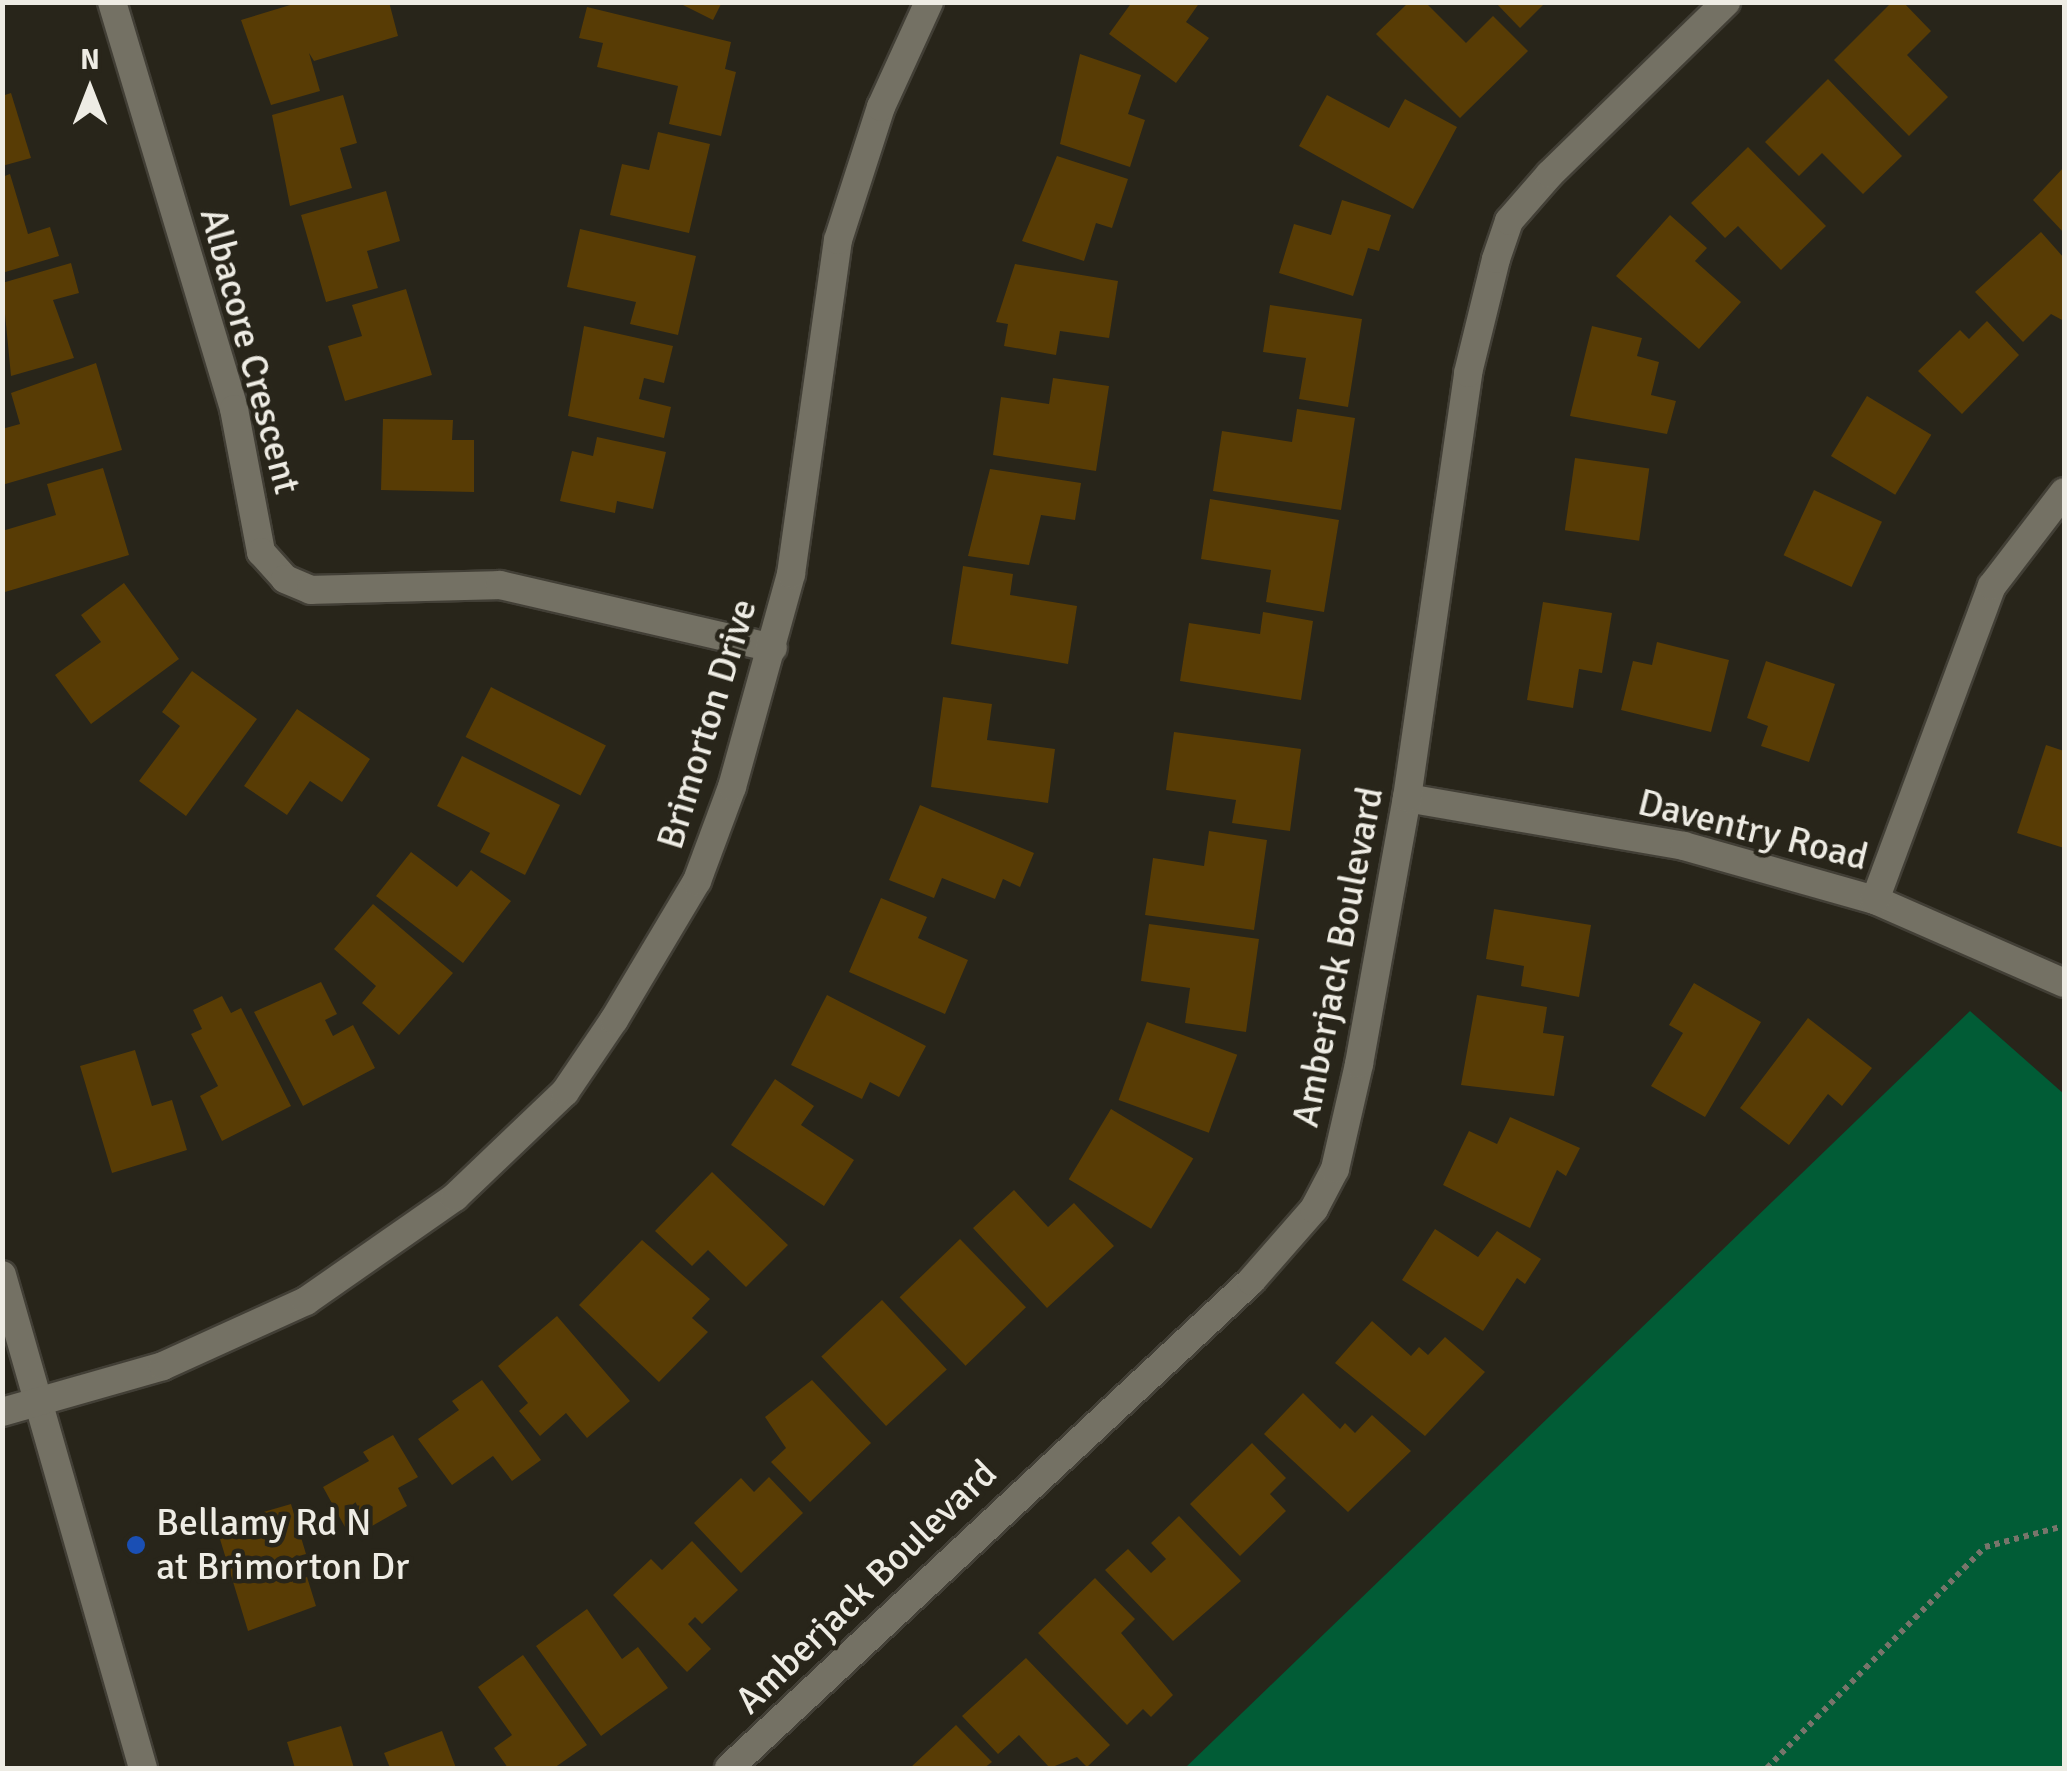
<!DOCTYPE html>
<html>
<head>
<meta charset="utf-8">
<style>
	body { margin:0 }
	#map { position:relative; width:2067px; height:1771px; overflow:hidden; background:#28251a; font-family:Signika,sans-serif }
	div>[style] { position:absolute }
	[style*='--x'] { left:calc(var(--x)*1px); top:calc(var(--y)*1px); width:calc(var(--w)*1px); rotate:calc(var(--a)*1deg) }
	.green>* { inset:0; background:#015c36 }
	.building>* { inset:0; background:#583c05; transform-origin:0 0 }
	.path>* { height:6px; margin-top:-3px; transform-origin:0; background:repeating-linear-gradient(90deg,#78756b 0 5px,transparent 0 10px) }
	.roads { filter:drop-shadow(2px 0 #423f36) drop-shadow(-2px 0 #423f36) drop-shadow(0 2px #423f36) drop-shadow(0 -2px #423f36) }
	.minor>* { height:28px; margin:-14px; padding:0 14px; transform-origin:14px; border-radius:14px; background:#747164 }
	.tertiary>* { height:28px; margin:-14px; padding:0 14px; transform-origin:14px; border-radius:14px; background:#747164 }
	.dots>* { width:28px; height:28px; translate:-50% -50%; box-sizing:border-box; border:5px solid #28251a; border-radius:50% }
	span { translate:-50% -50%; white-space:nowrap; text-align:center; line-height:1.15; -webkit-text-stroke:9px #28251a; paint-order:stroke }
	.street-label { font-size:38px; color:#eeece4 }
	.poi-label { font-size:38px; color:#eeece4 }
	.left { translate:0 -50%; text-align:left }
	.frame { position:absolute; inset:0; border:5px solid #eeece4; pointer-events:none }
	.north { position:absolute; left:40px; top:40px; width:100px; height:100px; -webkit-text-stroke:8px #28251a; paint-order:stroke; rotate:0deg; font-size:28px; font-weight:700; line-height:40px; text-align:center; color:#eeece4 }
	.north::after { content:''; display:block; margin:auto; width:35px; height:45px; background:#eeece4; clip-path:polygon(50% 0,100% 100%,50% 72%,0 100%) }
</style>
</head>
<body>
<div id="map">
	<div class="green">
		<div style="clip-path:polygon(1970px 1011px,2064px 1094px,2064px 1768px,1185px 1768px)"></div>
	</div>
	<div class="building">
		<div style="clip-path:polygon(300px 2px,389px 2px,398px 36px,314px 61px,309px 53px,320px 91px,271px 105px,241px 20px)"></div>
		<div style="clip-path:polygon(677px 2px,722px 2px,713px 20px)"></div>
		<div style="clip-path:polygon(1132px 2px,1200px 2px,1186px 22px,1209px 38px,1176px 83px,1109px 34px)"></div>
		<div style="clip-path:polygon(1409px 2px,1425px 2px,1466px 43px,1493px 16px,1528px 51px,1460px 118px,1376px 34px)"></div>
		<div style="clip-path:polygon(1495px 2px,1546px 2px,1520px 28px)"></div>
		<div style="clip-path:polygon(1892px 2px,1903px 2px,1931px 31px,1907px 55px,1948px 97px,1909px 136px,1834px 60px)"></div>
		<div style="clip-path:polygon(587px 7px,731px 42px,725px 69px,736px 72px,721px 136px,669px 124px,678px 86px,597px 67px,603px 43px,579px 38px)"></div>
		<div style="clip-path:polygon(1080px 54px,1141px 75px,1128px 114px,1145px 120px,1130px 167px,1060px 144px)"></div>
		<div style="clip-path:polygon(1828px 79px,1902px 156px,1863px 194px,1822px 153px,1799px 176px,1765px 142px)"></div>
		<div style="clip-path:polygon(11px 93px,31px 158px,2px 166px,2px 96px)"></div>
		<div style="clip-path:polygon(343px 95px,357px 143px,340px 148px,352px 188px,290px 206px,272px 115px)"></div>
		<div style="clip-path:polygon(1327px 95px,1389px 128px,1405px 99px,1457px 127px,1413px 209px,1299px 146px)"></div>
		<div style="clip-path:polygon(658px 132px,710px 144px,689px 233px,610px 215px,622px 164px,649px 170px)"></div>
		<div style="clip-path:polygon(1748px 147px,1826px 226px,1781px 270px,1738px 226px,1725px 238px,1691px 203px)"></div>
		<div style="clip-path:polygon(1057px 156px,1128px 179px,1112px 228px,1096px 223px,1084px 261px,1022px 241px)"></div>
		<div style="clip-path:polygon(2064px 167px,2064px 233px,2033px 200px)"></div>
		<div style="clip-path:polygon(10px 174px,28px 234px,50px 227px,59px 256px,2px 273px,2px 177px)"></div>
		<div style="clip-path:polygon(386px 191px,400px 241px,367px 251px,378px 288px,326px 302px,301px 215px)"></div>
		<div style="clip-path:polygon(1342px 200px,1391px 215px,1379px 251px,1368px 248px,1353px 296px,1279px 273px,1294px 224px,1331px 235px)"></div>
		<div style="clip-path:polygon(1670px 215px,1707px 248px,1695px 261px,1741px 302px,1699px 349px,1616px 276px)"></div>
		<div style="clip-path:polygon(580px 229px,696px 256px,678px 335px,630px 324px,636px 302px,567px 287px)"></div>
		<div style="clip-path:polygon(2041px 232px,2064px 258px,2064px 321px,2051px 314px,2023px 342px,1975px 292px)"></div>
		<div style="clip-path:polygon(71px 263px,79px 293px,53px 300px,74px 358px,11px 376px,2px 283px)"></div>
		<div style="clip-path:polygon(1015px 264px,1118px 281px,1109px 338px,1060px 331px,1056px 355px,1004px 346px,1008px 324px,996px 322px)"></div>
		<div style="clip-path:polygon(406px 289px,432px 375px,345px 401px,328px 346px,362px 336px,352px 305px)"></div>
		<div style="clip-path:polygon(1270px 305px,1362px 319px,1348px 407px,1299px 399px,1306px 358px,1263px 352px)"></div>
		<div style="clip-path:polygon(1987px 321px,2019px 355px,1962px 414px,1918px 371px,1960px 330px,1969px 339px)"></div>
		<div style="clip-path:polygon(584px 326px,673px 346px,664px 383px,644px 378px,639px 399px,671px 407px,664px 438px,568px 416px)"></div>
		<div style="clip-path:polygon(1592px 326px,1642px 338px,1637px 356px,1659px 362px,1651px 395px,1676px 401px,1667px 434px,1570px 416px)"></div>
		<div style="clip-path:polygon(96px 363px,122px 450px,2px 485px,2px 429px,20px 424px,11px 393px)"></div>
		<div style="clip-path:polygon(1053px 378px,1109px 386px,1096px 471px,993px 455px,1001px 397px,1049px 404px)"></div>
		<div style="left:1867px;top:396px;width:75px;height:70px;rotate:31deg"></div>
		<div style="clip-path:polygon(1297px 409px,1355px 418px,1341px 510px,1213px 491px,1222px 431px,1292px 442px)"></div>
		<div style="clip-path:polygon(383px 419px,453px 420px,452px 440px,474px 440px,474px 492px,381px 490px)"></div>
		<div style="clip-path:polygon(597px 437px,666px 452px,653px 509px,617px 501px,615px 513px,560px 501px,572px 451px,593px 456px)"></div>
		<div style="left:1575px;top:458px;width:75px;height:73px;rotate:8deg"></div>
		<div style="clip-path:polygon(103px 468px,129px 555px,5px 592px,2px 531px,56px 515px,47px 484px)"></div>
		<div style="clip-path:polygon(990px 469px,1081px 483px,1075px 520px,1041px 515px,1029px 565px,968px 556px)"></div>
		<div style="left:1814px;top:490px;width:75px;height:72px;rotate:25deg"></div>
		<div style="clip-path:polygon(1210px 499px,1339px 520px,1324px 612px,1266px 602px,1271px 570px,1201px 559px)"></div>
		<div style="clip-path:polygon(963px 566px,1013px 574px,1010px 595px,1077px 606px,1068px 664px,951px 644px)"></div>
		<div style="clip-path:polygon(124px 583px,179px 659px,91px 724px,55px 675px,101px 642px,81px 615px)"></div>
		<div style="clip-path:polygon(1543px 602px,1612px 613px,1602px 673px,1579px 669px,1573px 708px,1527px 700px)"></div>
		<div style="clip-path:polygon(1263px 612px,1313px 621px,1301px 700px,1180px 681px,1189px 623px,1260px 634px)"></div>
		<div style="clip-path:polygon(1657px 642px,1729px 660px,1711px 732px,1621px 710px,1633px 661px,1652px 665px)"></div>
		<div style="clip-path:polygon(1766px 661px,1835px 684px,1809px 762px,1761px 746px,1768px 726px,1747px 718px)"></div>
		<div style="clip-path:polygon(192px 671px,257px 719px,186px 816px,139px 781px,180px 726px,162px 712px)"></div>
		<div style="left:491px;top:687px;width:129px;height:56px;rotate:27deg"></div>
		<div style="clip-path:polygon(943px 697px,992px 704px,987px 740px,1055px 749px,1048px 803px,931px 787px)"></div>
		<div style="clip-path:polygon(297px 709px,370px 759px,342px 802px,310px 781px,287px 815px,244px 786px)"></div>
		<div style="clip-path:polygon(1174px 732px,1301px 749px,1290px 831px,1232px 823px,1236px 800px,1166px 790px)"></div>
		<div style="clip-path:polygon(2046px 745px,2064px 751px,2064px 848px,2017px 833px)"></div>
		<div style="clip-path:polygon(462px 756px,560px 805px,525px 875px,480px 852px,490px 833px,437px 806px)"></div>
		<div style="clip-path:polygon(920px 805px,1034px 853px,1020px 887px,1003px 879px,995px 899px,942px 878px,934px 898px,889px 880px)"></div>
		<div style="clip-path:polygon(1209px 831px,1267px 840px,1254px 930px,1145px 915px,1153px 858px,1204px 866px)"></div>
		<div style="clip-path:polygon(411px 852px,457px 887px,471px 870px,511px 901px,463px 963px,376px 896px)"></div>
		<div style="clip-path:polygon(881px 898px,927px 917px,918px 938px,968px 960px,945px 1014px,849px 972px)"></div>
		<div style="clip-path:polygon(373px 904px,453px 973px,399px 1035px,362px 1003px,376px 986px,334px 949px)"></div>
		<div style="clip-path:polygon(1494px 909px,1591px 925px,1579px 997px,1521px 986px,1524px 966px,1486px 959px)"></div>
		<div style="clip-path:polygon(1149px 924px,1259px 939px,1246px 1032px,1185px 1023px,1190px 988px,1141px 981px)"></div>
		<div style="clip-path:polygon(321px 982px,337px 1014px,325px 1020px,333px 1036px,353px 1025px,375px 1068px,303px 1106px,254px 1012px)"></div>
		<div style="clip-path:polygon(1694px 983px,1761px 1022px,1705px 1117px,1651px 1086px,1683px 1033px,1669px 1025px)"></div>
		<div style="clip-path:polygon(827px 995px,926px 1046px,899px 1097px,870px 1082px,862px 1099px,791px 1065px)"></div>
		<div style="clip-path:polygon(1477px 995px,1547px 1007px,1543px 1033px,1564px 1036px,1554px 1096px,1461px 1085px)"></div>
		<div style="clip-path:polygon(222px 996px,231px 1013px,241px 1008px,291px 1106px,222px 1141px,200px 1096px,218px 1086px,191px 1034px,202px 1029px,193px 1010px)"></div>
		<div style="clip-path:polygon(1808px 1018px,1872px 1068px,1842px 1106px,1828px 1094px,1789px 1145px,1740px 1108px)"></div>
		<div style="left:1147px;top:1022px;width:96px;height:83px;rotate:20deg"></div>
		<div style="clip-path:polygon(135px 1050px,152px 1106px,172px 1100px,187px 1150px,112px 1173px,80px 1066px)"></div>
		<div style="clip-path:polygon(775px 1079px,814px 1106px,801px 1125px,854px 1160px,824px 1206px,731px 1145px)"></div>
		<div style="left:1111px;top:1109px;width:96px;height:82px;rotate:31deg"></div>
		<div style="clip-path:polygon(1510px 1117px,1580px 1148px,1566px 1176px,1557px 1170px,1530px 1228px,1443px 1185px,1469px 1131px,1497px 1144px)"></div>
		<div style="clip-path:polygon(712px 1172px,788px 1245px,746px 1287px,708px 1250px,692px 1266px,655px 1231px)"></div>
		<div style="clip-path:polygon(1014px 1190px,1048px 1227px,1074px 1203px,1114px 1246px,1047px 1308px,973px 1228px)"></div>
		<div style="clip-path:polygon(1435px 1229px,1478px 1257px,1497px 1231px,1541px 1259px,1525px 1284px,1517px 1278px,1483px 1331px,1402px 1280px)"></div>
		<div style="left:960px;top:1239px;width:95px;height:84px;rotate:46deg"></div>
		<div style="clip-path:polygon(642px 1240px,710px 1299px,692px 1318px,708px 1332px,659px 1382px,579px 1305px)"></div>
		<div style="left:882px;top:1300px;width:95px;height:83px;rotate:47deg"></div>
		<div style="clip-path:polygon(557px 1316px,630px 1401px,587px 1438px,566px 1413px,540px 1436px,519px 1411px,528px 1403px,498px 1366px)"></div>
		<div style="clip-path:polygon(1372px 1321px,1411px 1356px,1419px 1347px,1428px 1355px,1445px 1337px,1485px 1372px,1425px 1436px,1335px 1363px)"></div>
		<div style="clip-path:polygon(482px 1380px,541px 1460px,512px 1481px,493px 1456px,452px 1485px,418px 1439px,459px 1410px,452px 1401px)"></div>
		<div style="clip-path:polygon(812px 1380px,871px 1443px,810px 1502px,771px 1462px,786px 1448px,765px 1417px)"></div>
		<div style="clip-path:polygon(1303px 1393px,1340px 1429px,1345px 1423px,1355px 1433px,1372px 1415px,1411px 1451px,1348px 1512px,1264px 1434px)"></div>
		<div style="clip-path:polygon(393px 1435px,418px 1477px,398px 1488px,407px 1506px,351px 1538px,323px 1487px,369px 1461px,363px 1452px)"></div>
		<div style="clip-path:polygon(1252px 1443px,1286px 1478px,1270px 1494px,1286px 1511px,1240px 1556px,1190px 1504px)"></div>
		<div style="clip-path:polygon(769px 1477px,803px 1513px,741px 1573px,694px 1523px,741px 1478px,754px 1492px)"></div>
		<div style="clip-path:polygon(291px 1504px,306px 1554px,285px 1560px,291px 1582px,307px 1577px,316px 1606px,248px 1631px,216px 1526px)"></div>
		<div style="clip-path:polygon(1179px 1516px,1241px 1581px,1173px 1641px,1105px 1570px,1128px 1549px,1151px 1573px,1166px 1559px,1151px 1543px)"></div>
		<div style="clip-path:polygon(692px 1541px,738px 1590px,702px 1624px,695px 1617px,688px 1624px,711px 1649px,687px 1672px,613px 1595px,651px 1559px,662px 1570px)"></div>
		<div style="clip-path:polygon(1095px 1578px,1135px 1619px,1121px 1633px,1173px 1695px,1151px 1717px,1143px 1709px,1127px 1725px,1038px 1633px)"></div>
		<div style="clip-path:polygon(587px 1609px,622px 1659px,638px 1647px,668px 1688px,601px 1736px,536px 1646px)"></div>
		<div style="clip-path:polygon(523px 1655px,587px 1745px,554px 1768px,508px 1768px,494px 1748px,512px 1735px,478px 1687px)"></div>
		<div style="clip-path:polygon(1026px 1658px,1110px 1745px,1087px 1767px,1077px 1757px,1050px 1768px,1019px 1735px,998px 1754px,962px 1716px)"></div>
		<div style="clip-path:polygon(956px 1725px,992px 1762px,984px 1768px,910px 1768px)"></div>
		<div style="clip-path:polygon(341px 1726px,354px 1768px,295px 1768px,287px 1742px)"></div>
		<div style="clip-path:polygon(442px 1731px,456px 1768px,390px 1768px,384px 1753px)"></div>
	</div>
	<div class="path">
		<div style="--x:1767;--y:1768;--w:310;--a:-45.4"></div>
		<div style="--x:1985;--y:1547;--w:82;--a:-14.9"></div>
	</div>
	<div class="roads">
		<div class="minor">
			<div style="--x:112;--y:2;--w:425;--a:73.3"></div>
			<div style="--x:234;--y:409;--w:146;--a:79.3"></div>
			<div style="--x:261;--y:552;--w:36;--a:48"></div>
			<div style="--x:285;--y:579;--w:28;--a:23"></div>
			<div style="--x:311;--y:590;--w:189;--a:-1.5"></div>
			<div style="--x:500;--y:585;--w:280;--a:13"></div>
			<div style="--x:1407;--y:798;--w:281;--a:9.8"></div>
			<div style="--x:1684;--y:846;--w:198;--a:15.8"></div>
			<div style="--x:1875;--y:900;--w:206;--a:23.7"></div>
			<div style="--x:1875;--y:900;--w:335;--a:-69.6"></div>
			<div style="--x:1992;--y:586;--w:118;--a:-52.5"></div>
			<div style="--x:729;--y:1768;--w:714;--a:-43.01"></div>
			<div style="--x:1251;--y:1281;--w:96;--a:-48.8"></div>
			<div style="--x:1314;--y:1209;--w:45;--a:-62.3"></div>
			<div style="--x:1335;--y:1169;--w:108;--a:-77.1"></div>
			<div style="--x:1359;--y:1064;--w:270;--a:-79.8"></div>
			<div style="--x:1407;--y:798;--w:429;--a:-81.8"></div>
			<div style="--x:1468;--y:373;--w:117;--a:-76.2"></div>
			<div style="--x:1496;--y:259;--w:40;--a:-71.1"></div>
			<div style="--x:1509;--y:221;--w:62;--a:-48.9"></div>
			<div style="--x:1550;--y:174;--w:246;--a:-44.3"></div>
		</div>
		<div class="tertiary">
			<div style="--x:2;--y:1275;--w:513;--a:74.04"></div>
			<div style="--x:2;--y:1412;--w:167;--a:-15.9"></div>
			<div style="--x:163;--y:1366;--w:157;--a:-24.4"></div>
			<div style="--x:306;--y:1301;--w:182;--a:-34.9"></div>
			<div style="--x:455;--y:1197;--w:152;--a:-43.7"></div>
			<div style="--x:565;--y:1092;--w:87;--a:-55.8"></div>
			<div style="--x:614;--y:1020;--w:162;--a:-59.2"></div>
			<div style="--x:697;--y:881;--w:100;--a:-69.6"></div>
			<div style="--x:732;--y:787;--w:221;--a:-74.5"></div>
			<div style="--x:791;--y:574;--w:337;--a:-82"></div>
			<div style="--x:838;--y:240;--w:140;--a:-72.1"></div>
			<div style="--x:881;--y:107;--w:115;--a:-65.4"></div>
		</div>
	</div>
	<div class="dots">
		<div style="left:136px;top:1545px;background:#1a4fb4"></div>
	</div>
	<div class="street-label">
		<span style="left:250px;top:351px;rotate:75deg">Albacore Crescent</span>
		<span style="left:707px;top:724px;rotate:-73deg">Brimorton Drive</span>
		<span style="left:1753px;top:830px;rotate:14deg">Daventry Road</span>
		<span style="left:1338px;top:957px;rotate:-79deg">Amberjack Boulevard</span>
		<span style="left:866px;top:1587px;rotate:-44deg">Amberjack Boulevard</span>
	</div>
	<div class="poi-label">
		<span class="left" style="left:156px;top:1545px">Bellamy Rd N<br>at Brimorton Dr</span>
	</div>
	<div class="frame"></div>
	<div class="north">N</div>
</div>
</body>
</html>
